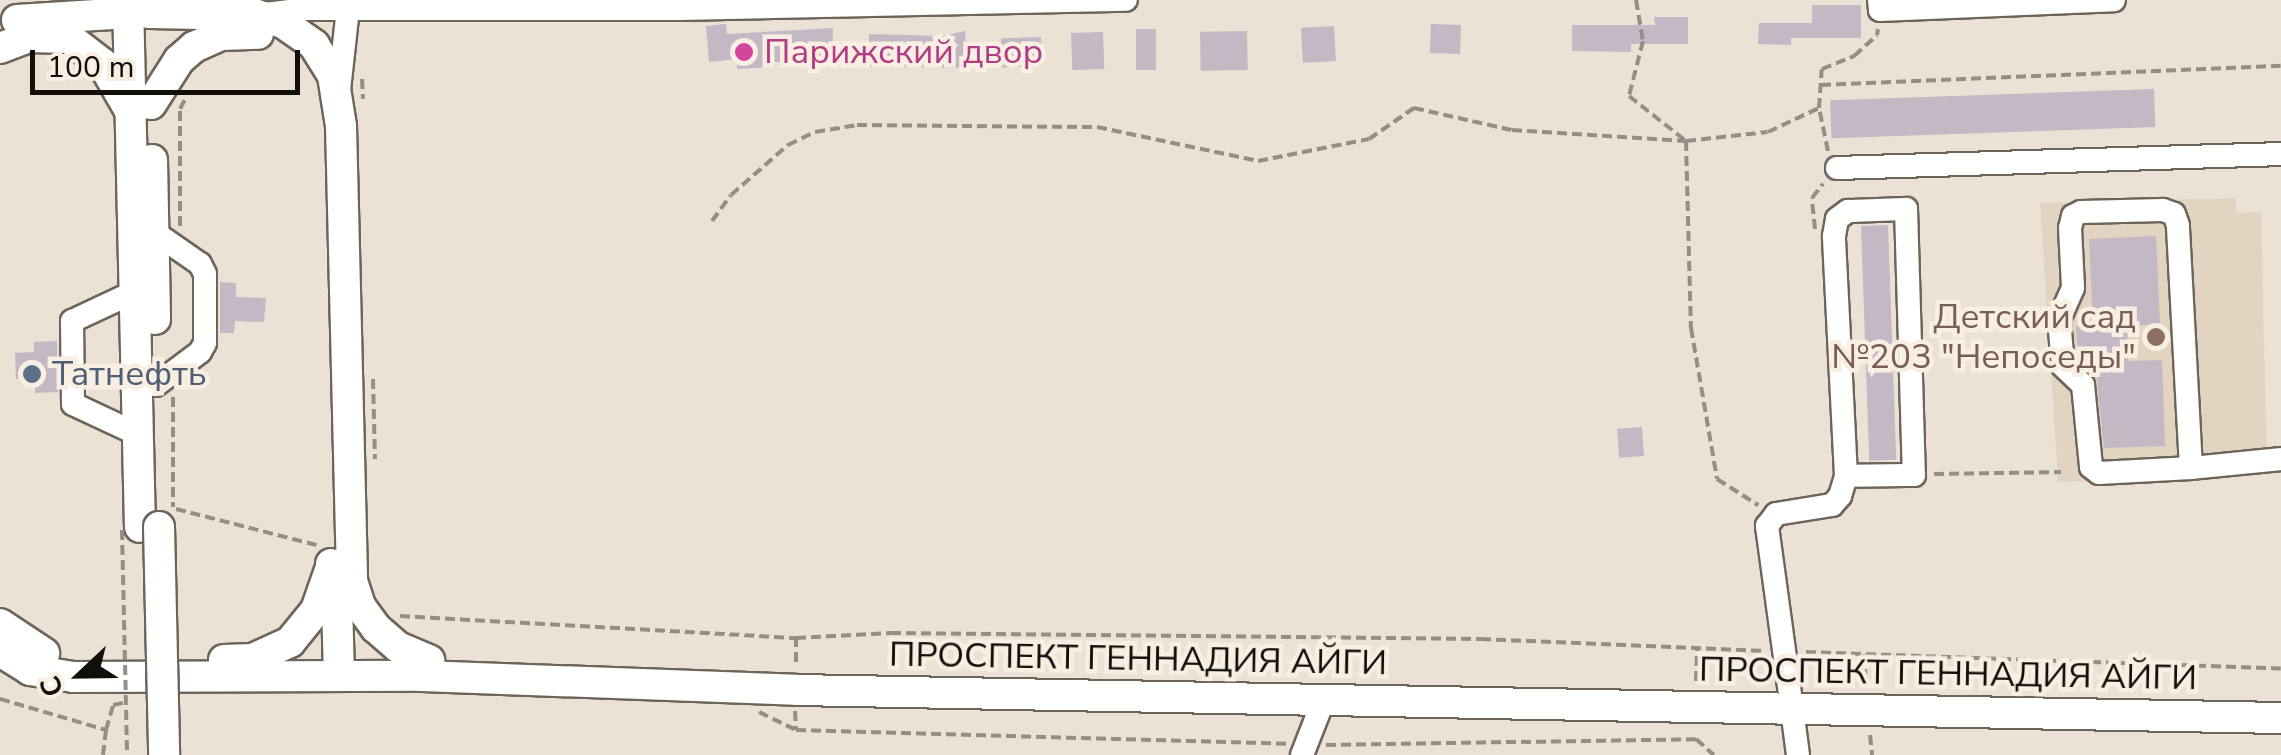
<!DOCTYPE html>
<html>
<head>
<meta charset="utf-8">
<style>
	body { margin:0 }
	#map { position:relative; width:2281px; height:755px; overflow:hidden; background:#ebe1d4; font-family:"Nunito Sans",sans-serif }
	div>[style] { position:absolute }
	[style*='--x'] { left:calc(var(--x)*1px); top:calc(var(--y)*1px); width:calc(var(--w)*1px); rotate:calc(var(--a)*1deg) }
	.built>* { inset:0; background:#e3d4c1 }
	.building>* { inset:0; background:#c3b8c4; transform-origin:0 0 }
	.path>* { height:4px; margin-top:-2px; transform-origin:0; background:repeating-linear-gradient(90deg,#958e84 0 10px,transparent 0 15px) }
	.roads { filter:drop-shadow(2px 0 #6e655a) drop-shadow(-2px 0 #6e655a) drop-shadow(0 2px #6e655a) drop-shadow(0 -2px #6e655a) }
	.minor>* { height:22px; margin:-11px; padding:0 11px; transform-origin:11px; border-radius:11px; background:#fff }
	.major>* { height:30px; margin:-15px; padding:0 15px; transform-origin:15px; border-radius:15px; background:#fff }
	.path-bridge>* { height:4px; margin-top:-2px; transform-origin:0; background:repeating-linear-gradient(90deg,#958e84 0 10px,transparent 0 15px) }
	.bridges { filter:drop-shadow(2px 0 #6e655a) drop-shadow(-2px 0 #6e655a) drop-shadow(0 2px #6e655a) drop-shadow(0 -2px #6e655a) }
	.major-bridge>* { height:30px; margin:-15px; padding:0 15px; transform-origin:15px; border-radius:15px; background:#fff }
	.dots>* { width:28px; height:28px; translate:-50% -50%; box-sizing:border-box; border:5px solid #f8eee1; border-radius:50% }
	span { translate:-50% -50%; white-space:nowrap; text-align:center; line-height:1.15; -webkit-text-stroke:9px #f8eee1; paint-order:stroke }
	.hotel-label { font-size:35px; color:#b23c85 }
	.left { translate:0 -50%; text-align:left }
	.education-label { font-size:35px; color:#785e54 }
	.right { translate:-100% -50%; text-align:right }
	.service-label { font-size:35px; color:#4e5e75 }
	.street-label { font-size:35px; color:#120f0a }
	.north { position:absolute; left:30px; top:625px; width:100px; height:100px; -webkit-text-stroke:8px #f8eee1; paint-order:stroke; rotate:248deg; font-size:28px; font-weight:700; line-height:40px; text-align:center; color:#120f0a }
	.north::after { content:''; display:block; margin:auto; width:35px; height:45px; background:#120f0a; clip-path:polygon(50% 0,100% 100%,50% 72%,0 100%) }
	.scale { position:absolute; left:30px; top:50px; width:270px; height:45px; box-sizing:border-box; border:5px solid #120f0a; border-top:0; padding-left:12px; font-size:30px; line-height:35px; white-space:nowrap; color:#120f0a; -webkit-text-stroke:8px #f8eee1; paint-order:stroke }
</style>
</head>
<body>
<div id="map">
	<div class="built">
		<div style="clip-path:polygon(2236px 198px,2236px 213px,2261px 212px,2267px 471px,2186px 479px,2058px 482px,2040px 203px)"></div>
	</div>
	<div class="building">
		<div style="clip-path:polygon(1812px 5px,1861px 5px,1861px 38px,1791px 38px,1791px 45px,1758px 44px,1759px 23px,1812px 23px)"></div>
		<div style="clip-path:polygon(1654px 17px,1688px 17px,1688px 44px,1631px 44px,1631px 52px,1572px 51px,1572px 25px,1655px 25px)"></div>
		<div style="clip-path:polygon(726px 24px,727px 34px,833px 28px,832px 63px,774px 62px,775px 67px,737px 69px,737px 59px,709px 62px,706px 26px)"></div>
		<div style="left:1431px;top:24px;width:30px;height:29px;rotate:2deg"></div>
		<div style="left:1334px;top:26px;width:35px;height:33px;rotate:87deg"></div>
		<div style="left:1136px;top:29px;width:20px;height:41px"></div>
		<div style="clip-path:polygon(965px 31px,968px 68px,868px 67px,869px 34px,941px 36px)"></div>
		<div style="left:1247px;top:31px;width:39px;height:47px;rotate:89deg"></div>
		<div style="left:1103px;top:32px;width:37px;height:32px;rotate:88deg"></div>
		<div style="left:1041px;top:37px;width:29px;height:40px;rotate:88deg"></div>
		<div style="left:2154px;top:89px;width:38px;height:324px;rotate:88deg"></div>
		<div style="left:1888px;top:225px;width:235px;height:27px;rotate:88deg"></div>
		<div style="clip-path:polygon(2156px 236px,2160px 324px,2127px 326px,2128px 361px,2162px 360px,2165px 446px,2104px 448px,2095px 362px,2078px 359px,2076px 326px,2093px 326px,2089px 239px)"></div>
		<div style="clip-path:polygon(220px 282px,236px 283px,236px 297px,266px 298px,264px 322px,235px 321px,234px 333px,220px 333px)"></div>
		<div style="clip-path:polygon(57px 341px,58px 392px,35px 393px,35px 378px,16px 379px,15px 353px,34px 352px,34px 342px)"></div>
		<div style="left:1642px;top:427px;width:29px;height:25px;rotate:86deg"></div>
	</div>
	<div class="path">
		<div style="--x:1636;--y:0;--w:42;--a:80.3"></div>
		<div style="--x:1643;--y:41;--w:57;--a:104.3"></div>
		<div style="--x:1629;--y:96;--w:73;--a:38.3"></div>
		<div style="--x:1686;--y:141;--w:187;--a:88.5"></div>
		<div style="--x:1691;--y:328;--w:153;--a:80.2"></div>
		<div style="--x:1717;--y:479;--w:49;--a:32.4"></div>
		<div style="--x:362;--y:79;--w:20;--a:87"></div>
		<div style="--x:1821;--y:85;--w:460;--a:-2.4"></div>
		<div style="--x:1828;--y:151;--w:44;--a:-101.8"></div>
		<div style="--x:1819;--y:108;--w:39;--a:-86"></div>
		<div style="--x:1822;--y:69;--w:35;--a:-22"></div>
		<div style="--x:1854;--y:56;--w:31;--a:-42"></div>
		<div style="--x:1877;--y:35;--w:6;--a:-81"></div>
		<div style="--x:712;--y:221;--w:32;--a:-54"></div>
		<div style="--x:731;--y:195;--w:76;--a:-41.3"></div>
		<div style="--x:788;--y:145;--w:30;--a:-26"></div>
		<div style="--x:815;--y:132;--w:43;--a:-9.5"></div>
		<div style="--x:857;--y:125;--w:240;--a:0.5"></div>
		<div style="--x:1097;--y:127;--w:165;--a:11.9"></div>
		<div style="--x:1258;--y:161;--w:113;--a:-11.2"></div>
		<div style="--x:1369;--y:139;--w:55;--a:-34.6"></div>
		<div style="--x:1414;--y:108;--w:100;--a:12.7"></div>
		<div style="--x:1512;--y:130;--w:174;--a:3.6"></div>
		<div style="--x:1686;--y:141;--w:82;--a:-6.3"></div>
		<div style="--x:1768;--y:132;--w:56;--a:-25.2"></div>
		<div style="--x:180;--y:226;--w:117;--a:-90"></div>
		<div style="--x:180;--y:109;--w:13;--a:-63"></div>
		<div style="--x:1815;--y:229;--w:31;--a:-96"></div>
		<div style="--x:1812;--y:198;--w:18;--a:-52"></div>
		<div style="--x:373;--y:379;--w:80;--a:88.6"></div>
		<div style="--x:173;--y:397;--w:110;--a:90"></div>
		<div style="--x:1934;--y:474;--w:127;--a:-0.9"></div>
		<div style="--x:176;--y:509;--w:145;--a:14.4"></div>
		<div style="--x:400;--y:616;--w:397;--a:3.2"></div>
		<div style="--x:796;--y:638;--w:95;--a:-3"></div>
		<div style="--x:891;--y:633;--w:590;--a:0.58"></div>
		<div style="--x:1481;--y:639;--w:284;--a:2.4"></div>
		<div style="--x:1806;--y:652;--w:475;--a:2"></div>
		<div style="--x:1864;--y:654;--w:30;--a:86"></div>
		<div style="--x:796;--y:662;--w:24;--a:-90"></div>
		<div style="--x:1696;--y:681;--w:35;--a:-88"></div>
		<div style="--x:0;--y:699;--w:110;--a:16.3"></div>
		<div style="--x:106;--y:730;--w:25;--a:97"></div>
		<div style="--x:795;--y:711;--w:19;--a:87"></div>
		<div style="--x:796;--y:730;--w:491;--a:1.6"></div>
		<div style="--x:759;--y:712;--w:41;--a:25.9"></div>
		<div style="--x:106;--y:730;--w:26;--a:-74"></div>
		<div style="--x:113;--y:705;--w:14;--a:-12"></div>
		<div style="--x:1870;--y:735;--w:20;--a:84"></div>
		<div style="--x:1326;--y:745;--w:370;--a:-0.9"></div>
		<div style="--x:1696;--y:739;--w:24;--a:42"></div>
	</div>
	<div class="roads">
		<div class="minor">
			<div style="--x:1879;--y:0;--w:10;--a:84"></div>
			<div style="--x:1880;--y:10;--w:234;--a:-2.4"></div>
			<div style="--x:265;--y:14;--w:40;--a:-7.1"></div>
			<div style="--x:305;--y:9;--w:375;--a:0"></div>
			<div style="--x:680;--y:9;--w:446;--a:-1.2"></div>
			<div style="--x:339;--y:90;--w:81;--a:-83.7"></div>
			<div style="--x:1837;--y:168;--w:444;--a:-1.8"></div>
			<div style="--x:1906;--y:209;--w:266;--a:88.3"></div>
			<div style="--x:1914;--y:475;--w:68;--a:179.2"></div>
			<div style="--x:1846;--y:476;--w:240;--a:-92.9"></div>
			<div style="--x:1834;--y:236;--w:17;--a:-80"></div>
			<div style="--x:1837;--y:219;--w:14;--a:-36"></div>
			<div style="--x:1848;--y:211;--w:58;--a:-2"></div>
			<div style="--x:154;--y:232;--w:56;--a:34.8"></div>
			<div style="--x:200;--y:264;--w:11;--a:63"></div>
			<div style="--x:205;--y:274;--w:69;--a:90"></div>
			<div style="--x:205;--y:343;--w:10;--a:119"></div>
			<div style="--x:200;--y:352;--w:55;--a:143.1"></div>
			<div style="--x:134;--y:292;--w:68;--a:154.9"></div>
			<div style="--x:72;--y:321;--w:83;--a:89.3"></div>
			<div style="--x:73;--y:404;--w:71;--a:25.1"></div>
			<div style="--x:2191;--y:468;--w:243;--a:-93.1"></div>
			<div style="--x:2178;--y:225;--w:12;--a:-110"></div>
			<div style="--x:2174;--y:214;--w:12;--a:-160"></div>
			<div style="--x:2163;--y:210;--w:82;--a:178.6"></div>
			<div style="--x:2081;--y:212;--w:9;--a:153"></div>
			<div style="--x:2073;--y:216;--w:12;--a:104"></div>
			<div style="--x:2070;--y:228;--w:60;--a:87.1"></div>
			<div style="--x:2073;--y:288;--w:34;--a:114"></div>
			<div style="--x:2059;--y:319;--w:47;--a:85.1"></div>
			<div style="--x:2063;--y:366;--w:28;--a:44"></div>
			<div style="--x:2083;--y:385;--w:82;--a:84.4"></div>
			<div style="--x:2091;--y:467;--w:10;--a:37"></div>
			<div style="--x:2099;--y:473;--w:92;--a:-3.1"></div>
			<div style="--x:2191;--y:468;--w:90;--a:-5.7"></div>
			<div style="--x:1790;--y:694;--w:170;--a:-97.8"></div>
			<div style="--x:1767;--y:526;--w:15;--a:-53"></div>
			<div style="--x:1776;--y:514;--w:57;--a:-9.1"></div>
			<div style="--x:1832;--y:505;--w:12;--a:-48"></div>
			<div style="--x:1840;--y:496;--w:21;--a:-73"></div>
			<div style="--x:1792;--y:709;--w:46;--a:82.6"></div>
			<div style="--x:1302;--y:755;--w:60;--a:-68.6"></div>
		</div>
		<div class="major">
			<div style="--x:128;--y:0;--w:527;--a:88.7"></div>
			<div style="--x:149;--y:13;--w:108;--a:1.1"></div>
			<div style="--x:257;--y:15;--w:27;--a:17"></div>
			<div style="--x:283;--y:23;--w:38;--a:35"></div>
			<div style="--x:314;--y:45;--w:36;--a:58"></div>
			<div style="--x:333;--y:76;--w:51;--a:80.9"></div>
			<div style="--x:341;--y:126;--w:455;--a:88.6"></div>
			<div style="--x:352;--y:581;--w:26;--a:72"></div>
			<div style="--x:360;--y:606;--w:27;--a:54"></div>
			<div style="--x:376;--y:628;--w:29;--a:41"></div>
			<div style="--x:398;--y:647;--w:34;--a:23"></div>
			<div style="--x:17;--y:20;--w:111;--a:-3.6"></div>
			<div style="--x:0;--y:48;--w:30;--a:-21"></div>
			<div style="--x:28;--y:37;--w:41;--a:1.4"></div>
			<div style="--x:69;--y:38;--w:43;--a:37.4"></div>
			<div style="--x:103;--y:64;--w:52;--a:60"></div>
			<div style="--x:151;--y:104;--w:52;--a:-57.5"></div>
			<div style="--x:179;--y:60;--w:20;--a:-41"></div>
			<div style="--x:194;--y:47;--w:30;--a:-24"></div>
			<div style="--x:221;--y:35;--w:37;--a:-2"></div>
			<div style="--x:152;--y:160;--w:159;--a:88.9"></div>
			<div style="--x:331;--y:564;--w:37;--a:81"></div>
			<div style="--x:337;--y:601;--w:74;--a:88.5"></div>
			<div style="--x:0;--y:624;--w:53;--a:33.4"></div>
			<div style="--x:0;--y:651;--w:36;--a:32"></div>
			<div style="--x:30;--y:670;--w:44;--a:9.2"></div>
			<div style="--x:73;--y:677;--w:349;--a:-0.2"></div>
			<div style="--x:422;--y:676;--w:374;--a:2.1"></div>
			<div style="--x:796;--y:690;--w:1485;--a:1.08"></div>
			<div style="--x:224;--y:660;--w:29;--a:-2"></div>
			<div style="--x:253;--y:659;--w:41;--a:-24.7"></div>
			<div style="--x:290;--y:642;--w:41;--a:-50.9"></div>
			<div style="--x:316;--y:610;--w:42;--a:-70.7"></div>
		</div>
	</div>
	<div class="path-bridge">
		<div style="--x:122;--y:530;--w:225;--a:88.7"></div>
	</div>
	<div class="bridges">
		<div class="major-bridge">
			<div style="--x:159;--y:527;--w:228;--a:88.7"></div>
		</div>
	</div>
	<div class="dots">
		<div style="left:744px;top:52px;background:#d1479c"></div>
		<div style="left:2156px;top:337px;background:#8d6e63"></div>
		<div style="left:32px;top:374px;background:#5c6f8a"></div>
	</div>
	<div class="hotel-label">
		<span class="left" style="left:764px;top:52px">Парижский двор</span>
	</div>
	<div class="education-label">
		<span class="right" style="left:2136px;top:337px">Детский сад<br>№203 "Непоседы"</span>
	</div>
	<div class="service-label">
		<span class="left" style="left:52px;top:374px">Татнефть</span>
	</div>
	<div class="street-label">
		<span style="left:1138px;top:659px;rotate:1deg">ПРОСПЕКТ ГЕННАДИЯ АЙГИ</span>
		<span style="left:1948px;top:674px;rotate:1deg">ПРОСПЕКТ ГЕННАДИЯ АЙГИ</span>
	</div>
	<div class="north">С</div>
	<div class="scale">100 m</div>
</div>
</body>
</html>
